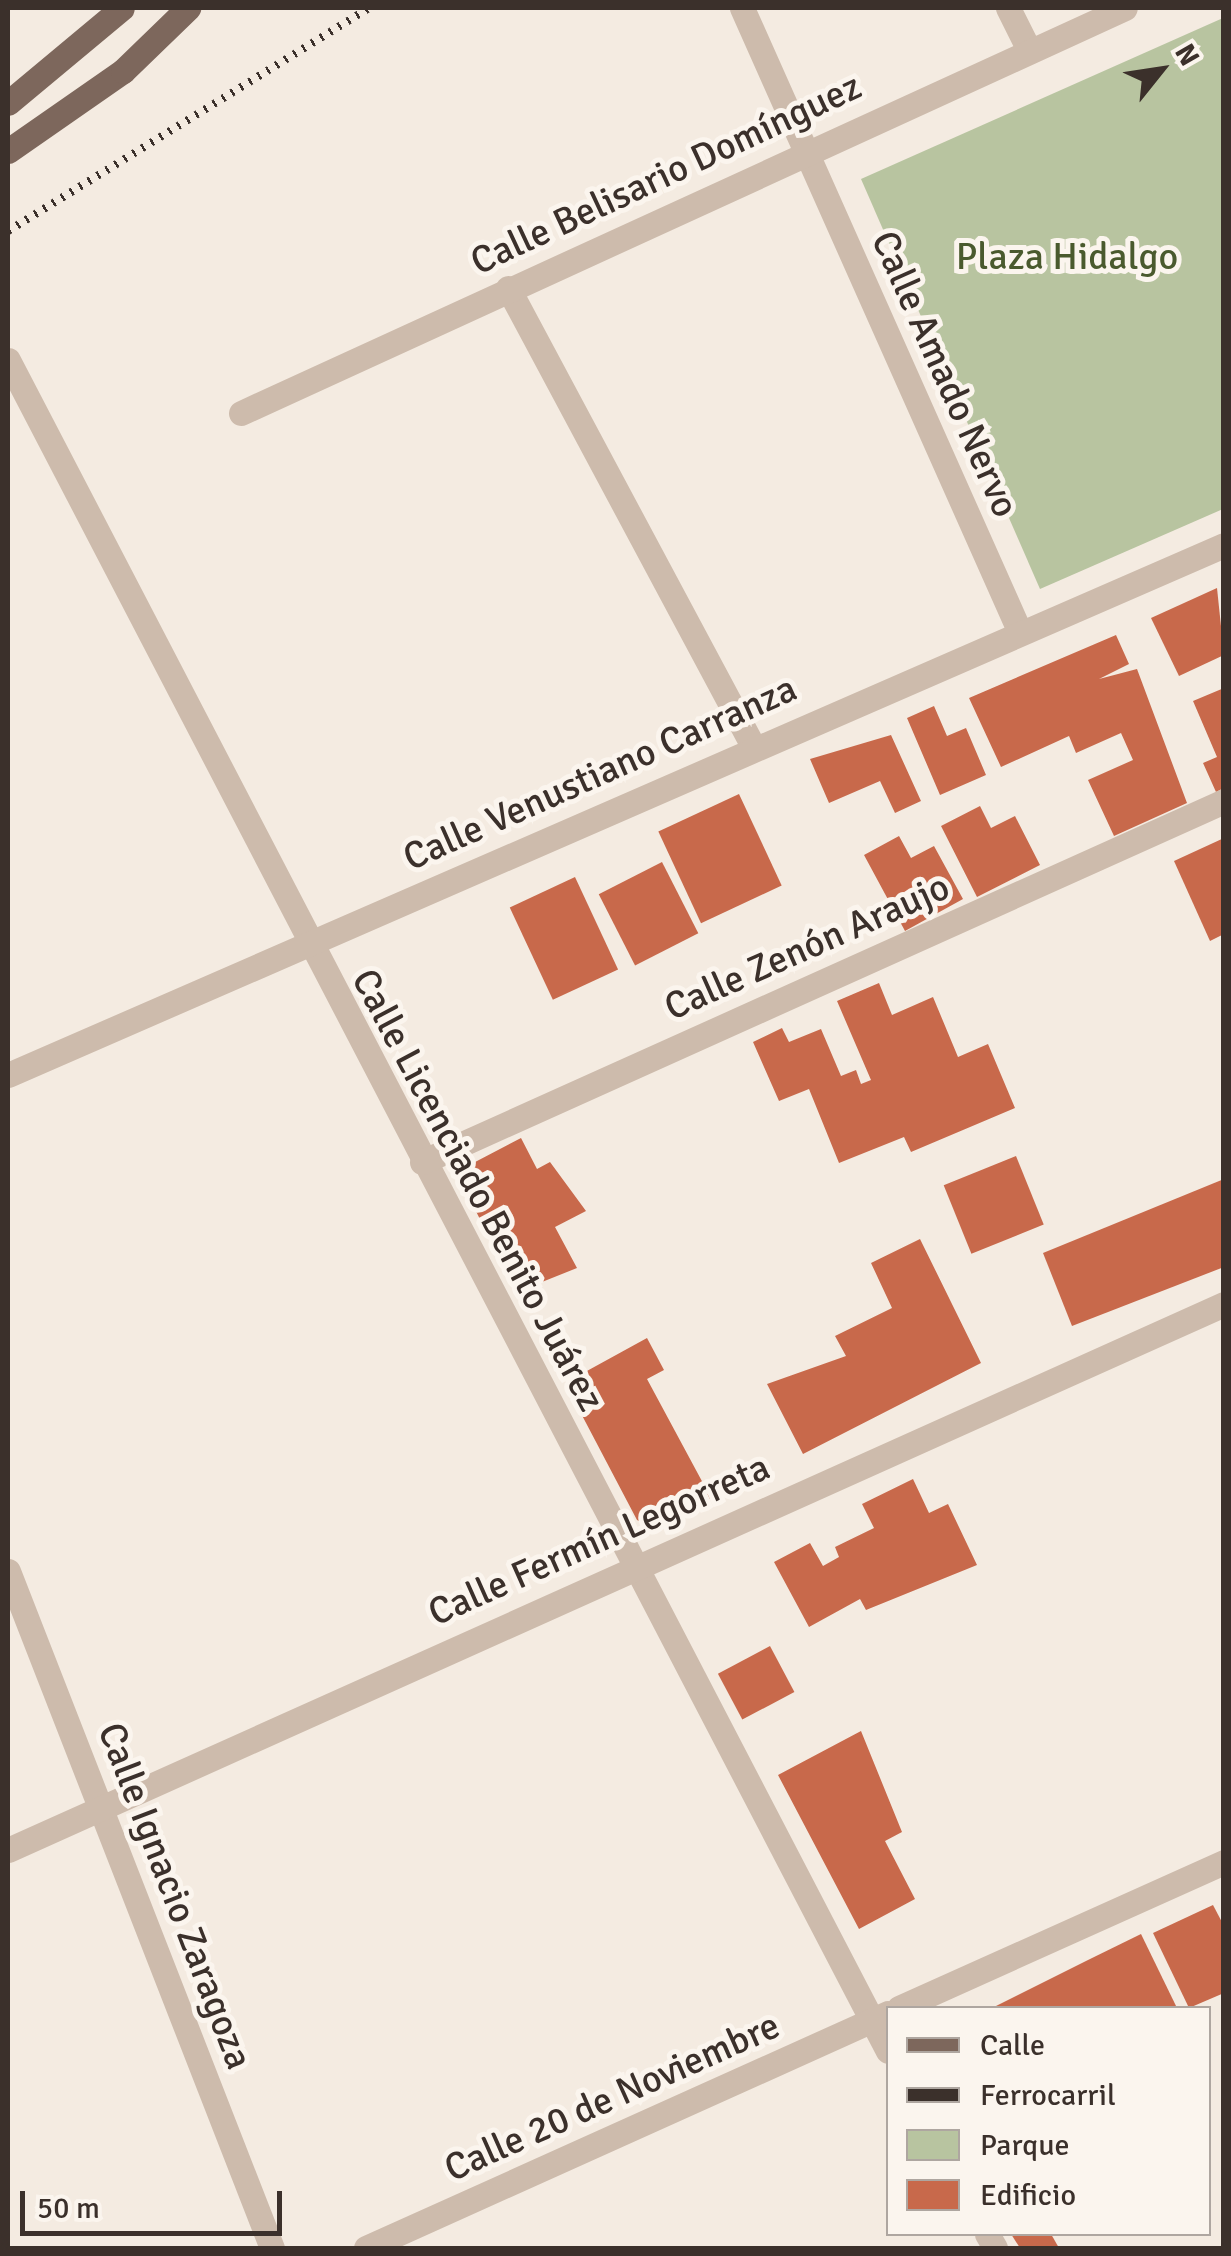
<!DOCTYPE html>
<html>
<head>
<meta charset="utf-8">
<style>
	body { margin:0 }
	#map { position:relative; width:1231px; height:2256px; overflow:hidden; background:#f4ebe1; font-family:Signika,sans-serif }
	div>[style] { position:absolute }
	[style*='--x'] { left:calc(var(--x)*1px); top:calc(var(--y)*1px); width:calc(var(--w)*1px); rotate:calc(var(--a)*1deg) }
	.green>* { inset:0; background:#b8c4a0 }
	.building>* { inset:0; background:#c8694b; transform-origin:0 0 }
	.minor>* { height:25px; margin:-12.5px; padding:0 12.5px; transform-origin:12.5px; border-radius:12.5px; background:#cdbbac }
	.major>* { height:25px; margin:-12.5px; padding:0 12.5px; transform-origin:12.5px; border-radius:12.5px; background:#7d675c }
	.rail>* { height:8px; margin-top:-4px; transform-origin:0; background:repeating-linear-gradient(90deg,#3b302b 0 2.5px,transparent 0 10.5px) }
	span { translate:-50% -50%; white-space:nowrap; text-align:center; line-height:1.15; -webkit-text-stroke:10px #fbf5ee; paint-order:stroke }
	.street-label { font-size:38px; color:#3b302b }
	.park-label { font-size:38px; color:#4a5a2e }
	.frame { position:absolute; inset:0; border:10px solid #3b302b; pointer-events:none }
	.legend { position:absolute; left:886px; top:2006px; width:325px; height:230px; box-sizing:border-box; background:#fbf5ee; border:2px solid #aea6a0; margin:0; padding:12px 18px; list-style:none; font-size:30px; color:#3b302b }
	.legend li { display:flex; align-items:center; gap:20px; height:50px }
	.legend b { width:50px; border:2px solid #aea6a0 }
	.north { position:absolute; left:1111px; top:20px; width:100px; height:100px; -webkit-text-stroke:8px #fbf5ee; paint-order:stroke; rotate:60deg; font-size:28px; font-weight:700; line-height:40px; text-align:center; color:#3b302b }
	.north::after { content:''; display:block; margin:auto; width:35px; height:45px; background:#3b302b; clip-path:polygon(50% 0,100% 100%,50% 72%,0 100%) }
	.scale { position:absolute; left:20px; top:2191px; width:262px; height:45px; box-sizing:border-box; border:5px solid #3b302b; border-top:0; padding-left:12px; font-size:30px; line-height:35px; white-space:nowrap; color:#3b302b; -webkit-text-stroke:8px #fbf5ee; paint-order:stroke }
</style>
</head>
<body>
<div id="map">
	<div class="green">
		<div style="clip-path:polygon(1223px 18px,1223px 509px,1040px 589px,861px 179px)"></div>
	</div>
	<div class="building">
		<div style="clip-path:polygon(1217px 588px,1224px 655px,1179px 676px,1151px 618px)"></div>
		<div style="clip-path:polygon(1116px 635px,1129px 664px,1099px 679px,1137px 669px,1187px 803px,1114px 836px,1088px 780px,1133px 760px,1121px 733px,1076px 753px,1069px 736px,1001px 767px,969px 698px)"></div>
		<div style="clip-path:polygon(1224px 688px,1224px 788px,1216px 792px,1203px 763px,1217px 757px,1193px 701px)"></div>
		<div style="clip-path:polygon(934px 706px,947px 736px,966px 728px,986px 775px,940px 795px,907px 718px)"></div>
		<div style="clip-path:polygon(891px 735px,921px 801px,895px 813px,880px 781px,829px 803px,810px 759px)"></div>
		<div style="left:739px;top:794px;width:101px;height:89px;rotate:65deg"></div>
		<div style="clip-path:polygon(980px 806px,991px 828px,1015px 816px,1040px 865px,977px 897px,941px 826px)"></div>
		<div style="clip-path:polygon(899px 836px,911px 858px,934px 846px,963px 899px,905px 931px,864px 855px)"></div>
		<div style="clip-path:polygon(1224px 838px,1224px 934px,1210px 941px,1174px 861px)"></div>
		<div style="left:662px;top:862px;width:80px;height:71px;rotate:63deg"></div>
		<div style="left:575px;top:877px;width:102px;height:72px;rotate:65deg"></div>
		<div style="clip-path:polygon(879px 983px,892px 1015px,933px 997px,958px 1057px,988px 1044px,1015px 1108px,911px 1152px,904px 1137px,839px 1163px,809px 1089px,779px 1101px,753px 1042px,782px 1028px,789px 1042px,821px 1029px,841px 1076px,856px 1070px,861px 1084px,871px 1080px,837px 1001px)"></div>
		<div style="clip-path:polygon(521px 1138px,537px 1169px,550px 1162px,586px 1211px,555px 1227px,577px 1268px,517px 1292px,456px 1172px)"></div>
		<div style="left:1016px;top:1156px;width:74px;height:78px;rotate:68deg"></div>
		<div style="clip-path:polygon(1224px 1179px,1224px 1267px,1072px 1326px,1043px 1253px)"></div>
		<div style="clip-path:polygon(920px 1239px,981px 1363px,803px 1454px,767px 1384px,846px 1356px,835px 1336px,892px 1308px,871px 1263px)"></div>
		<div style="clip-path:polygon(647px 1338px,664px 1370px,647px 1379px,711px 1498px,653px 1528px,637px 1520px,565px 1383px)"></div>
		<div style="clip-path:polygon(913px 1479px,929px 1513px,948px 1504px,977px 1565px,866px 1610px,860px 1599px,809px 1627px,774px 1562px,810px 1543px,823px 1566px,839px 1557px,835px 1547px,874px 1528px,862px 1504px)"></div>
		<div style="left:770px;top:1646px;width:52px;height:59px;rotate:62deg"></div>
		<div style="clip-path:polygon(861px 1731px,902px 1832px,885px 1841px,915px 1899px,859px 1929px,778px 1775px)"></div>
		<div style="clip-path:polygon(1213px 1905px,1224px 1926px,1224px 1993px,1189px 2008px,1153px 1933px)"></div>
		<div style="clip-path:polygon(1141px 1934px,1177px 2008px,992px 2008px,1088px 1960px)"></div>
		<div style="clip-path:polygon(1011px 2234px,1051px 2234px,1059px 2248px,1020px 2248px)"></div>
	</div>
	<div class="minor">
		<div style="--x:742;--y:8;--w:679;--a:66"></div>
		<div style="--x:1008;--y:8;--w:47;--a:63.4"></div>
		<div style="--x:508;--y:288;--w:522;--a:61.86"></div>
		<div style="--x:8;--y:360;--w:1906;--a:62.51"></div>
		<div style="--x:241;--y:413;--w:972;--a:-24.61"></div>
		<div style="--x:8;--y:1075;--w:1326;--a:-23.55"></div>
		<div style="--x:422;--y:1162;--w:880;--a:-24.23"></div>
		<div style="--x:8;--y:1571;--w:727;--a:68.7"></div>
		<div style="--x:8;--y:1850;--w:1333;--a:-24.18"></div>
		<div style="--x:899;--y:2008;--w:356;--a:-24.2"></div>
		<div style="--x:987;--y:2234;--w:16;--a:60"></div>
		<div style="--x:366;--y:2248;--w:572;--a:-24.24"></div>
	</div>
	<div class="major">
		<div style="--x:8;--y:103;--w:148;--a:-39.8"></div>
		<div style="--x:8;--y:151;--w:140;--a:-34.8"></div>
		<div style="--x:123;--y:71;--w:91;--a:-44.1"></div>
	</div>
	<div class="rail">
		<div style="--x:8;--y:231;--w:424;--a:-31.7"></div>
	</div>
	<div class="street-label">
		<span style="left:666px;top:174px;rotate:-25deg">Calle Belisario Domínguez</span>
		<span style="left:945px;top:374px;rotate:66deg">Calle Amado Nervo</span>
		<span style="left:600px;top:773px;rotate:-24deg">Calle Venustiano Carranza</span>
		<span style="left:807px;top:947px;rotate:-24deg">Calle Zenón Araujo</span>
		<span style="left:478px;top:1190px;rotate:62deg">Calle Licenciado Benito Juárez</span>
		<span style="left:599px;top:1540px;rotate:-24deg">Calle Fermín Legorreta</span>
		<span style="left:175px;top:1896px;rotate:69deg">Calle Ignacio Zaragoza</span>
		<span style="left:612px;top:2097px;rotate:-24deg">Calle 20 de Noviembre</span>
	</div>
	<div class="park-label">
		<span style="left:1067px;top:257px">Plaza Hidalgo</span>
	</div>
	<div class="frame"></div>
	<ul class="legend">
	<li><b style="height:12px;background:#7d675c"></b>Calle</li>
	<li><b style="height:12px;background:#3b302b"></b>Ferrocarril</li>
	<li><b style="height:28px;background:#b8c4a0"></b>Parque</li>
	<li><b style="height:28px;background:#c8694b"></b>Edificio</li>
	</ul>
	<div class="north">N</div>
	<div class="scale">50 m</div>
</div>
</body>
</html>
